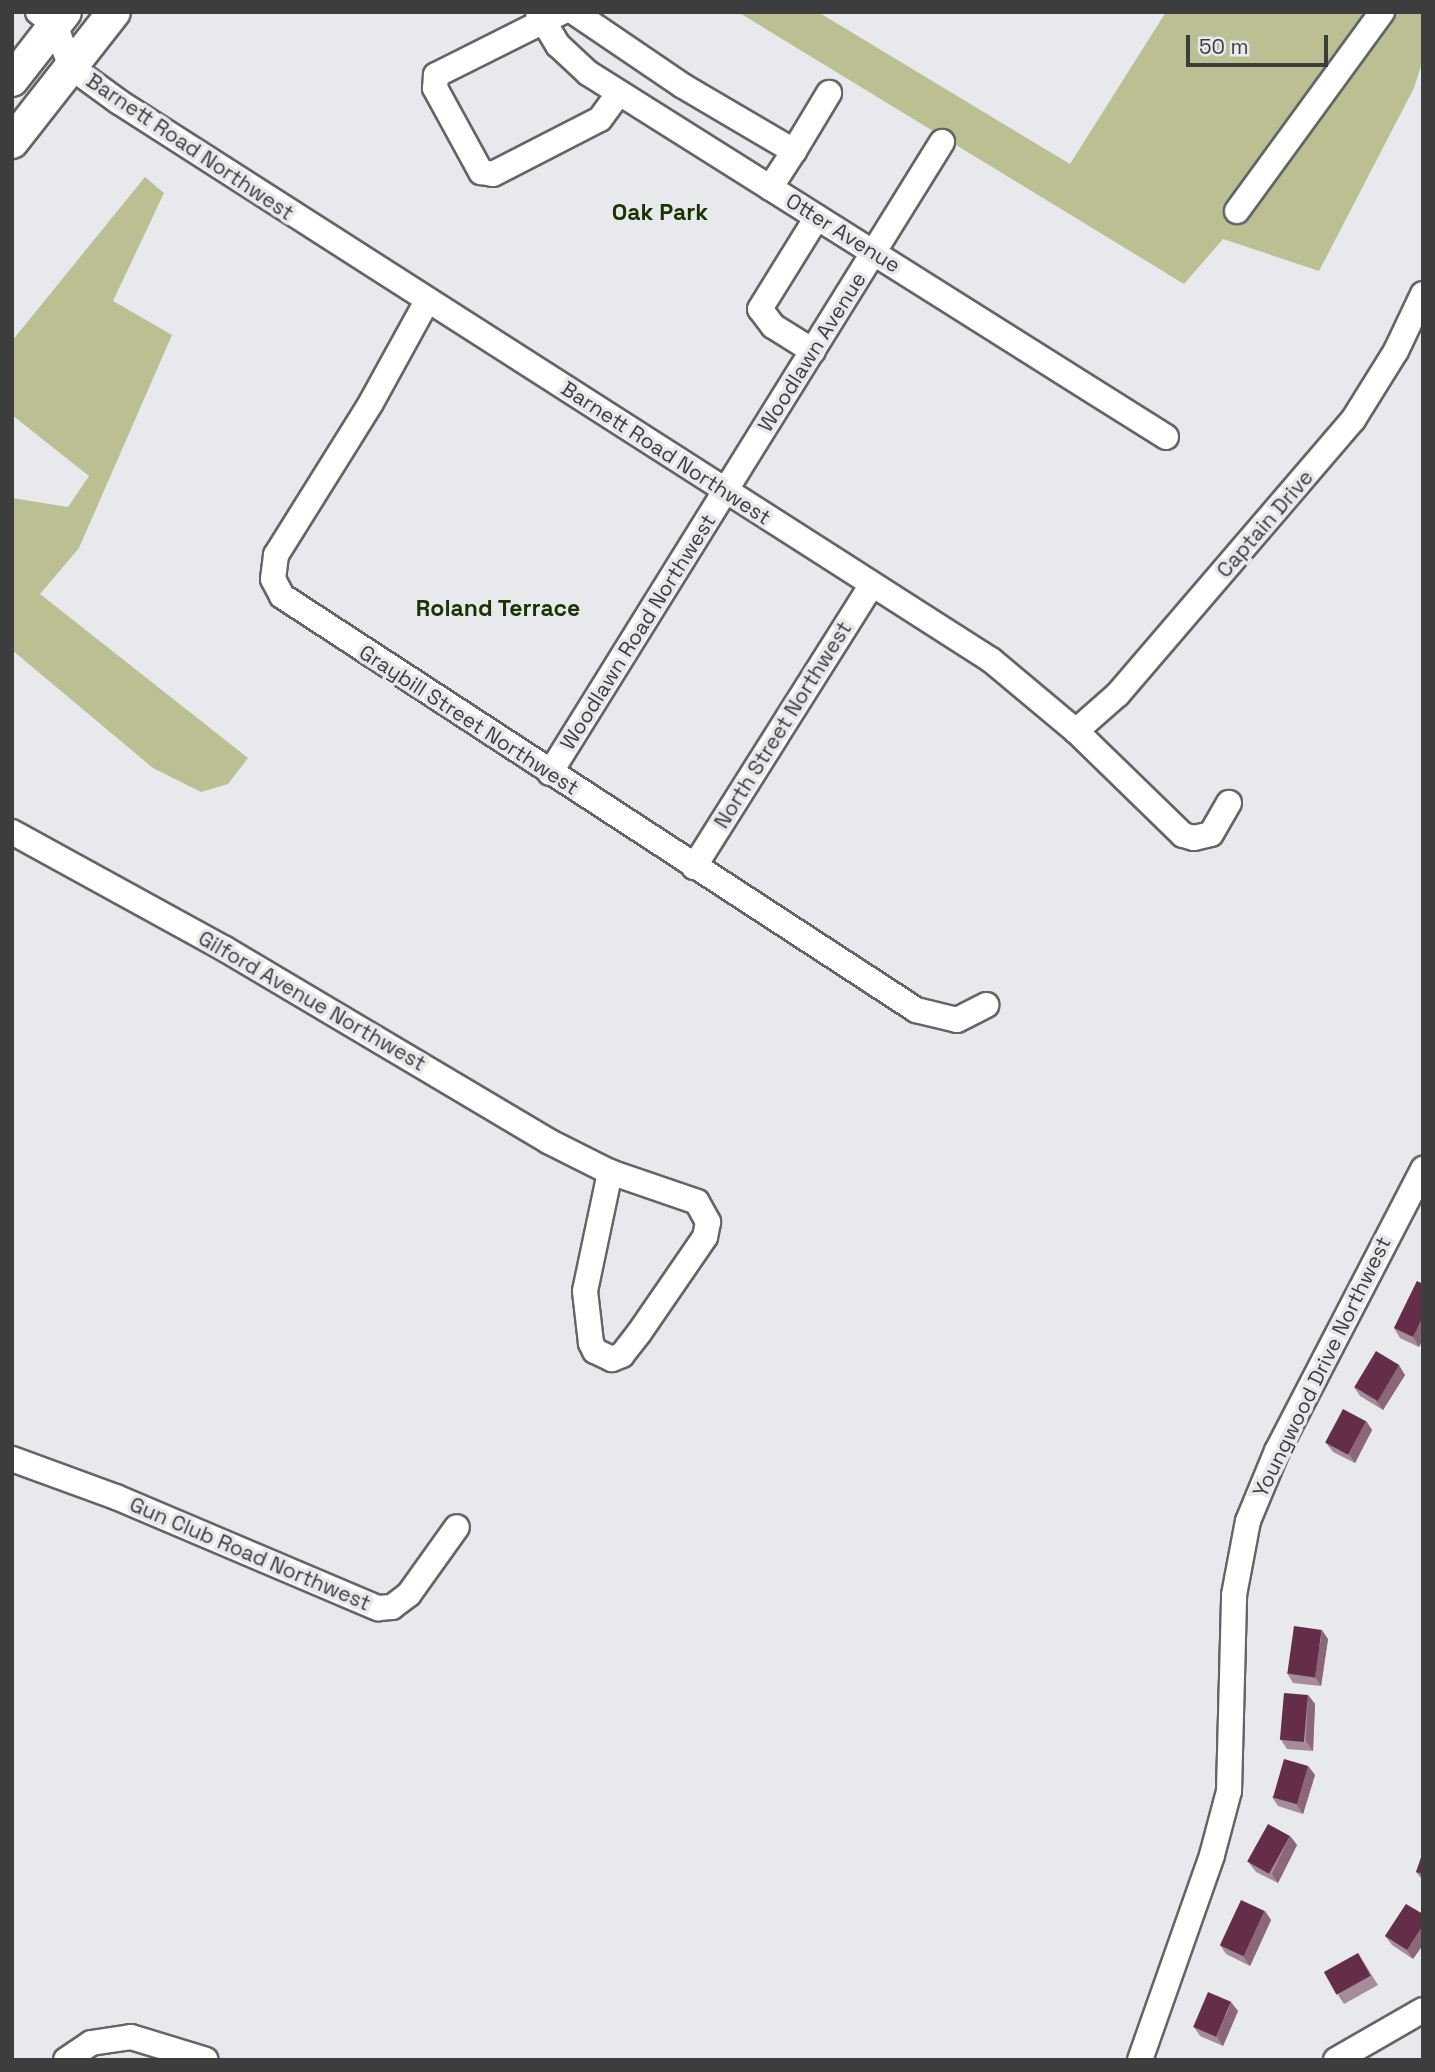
<!DOCTYPE html>
<html>
<head>
<meta charset="utf-8">
<style>
	body { margin:0 }
	#map { position:relative; width:1435px; height:2072px; overflow:hidden; background:#e7e9ec; font-family:"Space Grotesk",sans-serif }
	div>[style] { position:absolute }
	[style*='--x'] { left:calc(var(--x)*1px); top:calc(var(--y)*1px); width:calc(var(--w)*1px); rotate:calc(var(--a)*1deg) }
	.green>* { inset:0; background:#bcbf91 }
	.roads { filter:drop-shadow(2px 0 #636567) drop-shadow(-2px 0 #636567) drop-shadow(0 2px #636567) drop-shadow(0 -2px #636567) }
	.minor>* { height:24px; margin:-12px; padding:0 12px; transform-origin:12px; border-radius:12px; background:#fff }
	.major>* { height:32px; margin:-16px; padding:0 16px; transform-origin:16px; border-radius:16px; background:#fff }
	.wall>* { inset:0; background:#a68c9a }
	.shaded-wall>* { inset:0; background:#8c6679 }
	.building>* { inset:0; background:#652e48; transform-origin:0 0 }
	span { translate:-50% -50%; white-space:nowrap; text-align:center; line-height:1.15; -webkit-text-stroke:7px #e7e9ec; paint-order:stroke }
	.street-label { font-size:21px; color:#3c3d3e }
	.neighbourhood-label { font-size:23px; color:#1a3301; font-weight:700 }
	.frame { position:absolute; inset:0; border:14px solid #3c3d3e; pointer-events:none }
	.scale { position:absolute; left:1186px; top:35px; width:142px; height:32px; box-sizing:border-box; border:4px solid #3c3d3e; border-top:0; padding-left:9px; font-size:21px; line-height:24px; white-space:nowrap; color:#3c3d3e; -webkit-text-stroke:5px #e7e9ec; paint-order:stroke }
</style>
</head>
<body>
<div id="map">
	<div class="green">
		<div style="clip-path:polygon(738px 12px,818px 12px,1070px 164px,1166px 12px,1423px 12px,1423px 60px,1414px 88px,1319px 271px,1223px 239px,1184px 284px)"></div>
		<div style="clip-path:polygon(145px 177px,164px 193px,113px 301px,172px 335px,79px 548px,40px 594px,248px 758px,228px 784px,201px 792px,153px 768px,12px 650px,12px 498px,68px 507px,89px 476px,12px 415px,12px 341px)"></div>
	</div>
	<div class="roads">
		<div class="minor">
			<div style="--x:38;--y:12;--w:21;--a:37"></div>
			<div style="--x:55;--y:25;--w:45;--a:69.1"></div>
			<div style="--x:71;--y:67;--w:59;--a:36.1"></div>
			<div style="--x:119;--y:102;--w:1035;--a:32.62"></div>
			<div style="--x:991;--y:660;--w:111;--a:39.9"></div>
			<div style="--x:1076;--y:731;--w:149;--a:44.2"></div>
			<div style="--x:1183;--y:835;--w:11;--a:15"></div>
			<div style="--x:1194;--y:838;--w:17;--a:-13"></div>
			<div style="--x:1211;--y:834;--w:36;--a:-60"></div>
			<div style="--x:538;--y:12;--w:39;--a:59"></div>
			<div style="--x:558;--y:45;--w:41;--a:43"></div>
			<div style="--x:588;--y:73;--w:683;--a:32.2"></div>
			<div style="--x:562;--y:12;--w:141;--a:153.4"></div>
			<div style="--x:436;--y:75;--w:13;--a:94"></div>
			<div style="--x:435;--y:88;--w:96;--a:61.3"></div>
			<div style="--x:481;--y:172;--w:12;--a:9"></div>
			<div style="--x:493;--y:174;--w:120;--a:-27.2"></div>
			<div style="--x:600;--y:119;--w:32;--a:-54"></div>
			<div style="--x:574;--y:12;--w:132;--a:34.2"></div>
			<div style="--x:683;--y:86;--w:129;--a:30.4"></div>
			<div style="--x:794;--y:151;--w:44;--a:123"></div>
			<div style="--x:794;--y:151;--w:68;--a:-58.9"></div>
			<div style="--x:1237;--y:211;--w:246;--a:-53.9"></div>
			<div style="--x:427;--y:301;--w:116;--a:118.8"></div>
			<div style="--x:371;--y:403;--w:179;--a:122"></div>
			<div style="--x:276;--y:555;--w:24;--a:97"></div>
			<div style="--x:273;--y:579;--w:19;--a:62"></div>
			<div style="--x:282;--y:596;--w:757;--a:33.14"></div>
			<div style="--x:916;--y:1010;--w:42;--a:13.7"></div>
			<div style="--x:957;--y:1020;--w:33;--a:-27"></div>
			<div style="--x:813;--y:351;--w:47;--a:-148"></div>
			<div style="--x:773;--y:326;--w:21;--a:-127"></div>
			<div style="--x:760;--y:309;--w:108;--a:-58.2"></div>
			<div style="--x:1076;--y:731;--w:56;--a:-41.4"></div>
			<div style="--x:1118;--y:694;--w:361;--a:-49.4"></div>
			<div style="--x:1353;--y:420;--w:81;--a:-58.1"></div>
			<div style="--x:1396;--y:351;--w:63;--a:-64.7"></div>
			<div style="--x:550;--y:773;--w:743;--a:-58.15"></div>
			<div style="--x:12;--y:832;--w:243;--a:28.8"></div>
			<div style="--x:225;--y:949;--w:376;--a:30.7"></div>
			<div style="--x:548;--y:1141;--w:69;--a:26.6"></div>
			<div style="--x:694;--y:867;--w:334;--a:-57.8"></div>
			<div style="--x:610;--y:1172;--w:92;--a:19"></div>
			<div style="--x:697;--y:1202;--w:23;--a:61"></div>
			<div style="--x:708;--y:1222;--w:15;--a:101"></div>
			<div style="--x:705;--y:1237;--w:116;--a:124.5"></div>
			<div style="--x:639;--y:1333;--w:28;--a:128"></div>
			<div style="--x:622;--y:1355;--w:11;--a:158"></div>
			<div style="--x:612;--y:1359;--w:19;--a:-155"></div>
			<div style="--x:595;--y:1351;--w:9;--a:-117"></div>
			<div style="--x:591;--y:1343;--w:52;--a:-96.6"></div>
			<div style="--x:585;--y:1291;--w:122;--a:-78.1"></div>
			<div style="--x:12;--y:1459;--w:111;--a:20.1"></div>
			<div style="--x:116;--y:1497;--w:285;--a:23"></div>
			<div style="--x:378;--y:1608;--w:14;--a:-4"></div>
			<div style="--x:392;--y:1607;--w:21;--a:-37"></div>
			<div style="--x:409;--y:1594;--w:82;--a:-54.4"></div>
			<div style="--x:66;--y:2060;--w:30;--a:-34"></div>
			<div style="--x:91;--y:2043;--w:40;--a:-8.5"></div>
			<div style="--x:131;--y:2037;--w:78;--a:17"></div>
			<div style="--x:1140;--y:2060;--w:217;--a:-70.6"></div>
			<div style="--x:1212;--y:1855;--w:66;--a:-75.1"></div>
			<div style="--x:1229;--y:1791;--w:196;--a:-88.5"></div>
			<div style="--x:1234;--y:1595;--w:75;--a:-79.3"></div>
			<div style="--x:1248;--y:1521;--w:76;--a:-67.5"></div>
			<div style="--x:1277;--y:1451;--w:318;--a:-62.6"></div>
			<div style="--x:1336;--y:2060;--w:100;--a:-29.9"></div>
		</div>
		<div class="major">
			<div style="--x:12;--y:80;--w:86;--a:-52.1"></div>
			<div style="--x:12;--y:142;--w:165;--a:-51.9"></div>
		</div>
	</div>
	<div class="wall">
		<div style="clip-path:polygon(1417px 1281px,1419px 1347px,1400px 1338px,1394px 1328px)"></div>
		<div style="clip-path:polygon(1405px 1375px,1383px 1410px,1360px 1396px,1354px 1387px)"></div>
		<div style="clip-path:polygon(1366px 1421px,1372px 1430px,1355px 1463px,1333px 1452px,1326px 1443px)"></div>
		<div style="clip-path:polygon(1328px 1639px,1321px 1686px,1293px 1683px,1287px 1673px)"></div>
		<div style="clip-path:polygon(1308px 1695px,1315px 1704px,1313px 1751px,1287px 1749px,1281px 1740px)"></div>
		<div style="clip-path:polygon(1308px 1766px,1315px 1775px,1303px 1814px,1278px 1806px,1272px 1797px)"></div>
		<div style="clip-path:polygon(1290px 1836px,1297px 1845px,1278px 1883px,1256px 1872px,1249px 1863px)"></div>
		<div style="clip-path:polygon(1423px 1852px,1423px 1881px,1416px 1872px)"></div>
		<div style="clip-path:polygon(1406px 1904px,1413px 1959px,1392px 1945px,1385px 1936px)"></div>
		<div style="clip-path:polygon(1265px 1911px,1271px 1920px,1250px 1966px,1226px 1954px,1220px 1945px)"></div>
		<div style="clip-path:polygon(1358px 1953px,1378px 1985px,1344px 2004px,1338px 1995px)"></div>
		<div style="clip-path:polygon(1238px 2011px,1223px 2046px,1200px 2036px,1194px 2027px)"></div>
	</div>
	<div class="shaded-wall">
		<div style="clip-path:polygon(1423px 1317px,1423px 1340px,1419px 1347px,1413px 1337px)"></div>
		<div style="clip-path:polygon(1399px 1365px,1405px 1375px,1383px 1410px,1376px 1401px)"></div>
		<div style="clip-path:polygon(1366px 1421px,1372px 1430px,1355px 1463px,1349px 1454px)"></div>
		<div style="clip-path:polygon(1322px 1630px,1328px 1639px,1321px 1686px,1315px 1677px)"></div>
		<div style="clip-path:polygon(1308px 1695px,1315px 1704px,1313px 1751px,1306px 1741px)"></div>
		<div style="clip-path:polygon(1308px 1766px,1315px 1775px,1303px 1814px,1297px 1805px)"></div>
		<div style="clip-path:polygon(1290px 1836px,1297px 1845px,1278px 1883px,1272px 1874px)"></div>
		<div style="clip-path:polygon(1265px 1911px,1271px 1920px,1250px 1966px,1243px 1956px)"></div>
		<div style="clip-path:polygon(1423px 1926px,1423px 1945px,1413px 1959px,1407px 1950px)"></div>
		<div style="clip-path:polygon(1231px 2002px,1238px 2011px,1223px 2046px,1217px 2037px)"></div>
	</div>
	<div class="building">
		<div style="clip-path:polygon(1417px 1281px,1423px 1284px,1423px 1317px,1413px 1337px,1394px 1328px)"></div>
		<div style="left:1376px;top:1351px;width:27px;height:42px;rotate:31deg"></div>
		<div style="left:1343px;top:1409px;width:26px;height:38px;rotate:28deg"></div>
		<div style="left:1294px;top:1626px;width:28px;height:48px;rotate:8deg"></div>
		<div style="left:1284px;top:1693px;width:24px;height:47px;rotate:5deg"></div>
		<div style="left:1284px;top:1759px;width:25px;height:40px;rotate:16deg"></div>
		<div style="left:1268px;top:1824px;width:25px;height:43px;rotate:29deg"></div>
		<div style="clip-path:polygon(1423px 1852px,1423px 1874px,1416px 1872px)"></div>
		<div style="left:1241px;top:1900px;width:26px;height:50px;rotate:25deg"></div>
		<div style="clip-path:polygon(1406px 1904px,1423px 1914px,1423px 1926px,1407px 1950px,1385px 1936px)"></div>
		<div style="left:1358px;top:1953px;width:26px;height:39px;rotate:61deg"></div>
		<div style="left:1208px;top:1992px;width:25px;height:38px;rotate:23deg"></div>
	</div>
	<div class="street-label">
		<span style="left:190px;top:147px;rotate:34deg">Barnett Road Northwest</span>
		<span style="left:843px;top:233px;rotate:32deg">Otter Avenue</span>
		<span style="left:812px;top:352px;rotate:-58deg">Woodlawn Avenue</span>
		<span style="left:666px;top:453px;rotate:33deg">Barnett Road Northwest</span>
		<span style="left:1265px;top:524px;rotate:-49deg">Captain Drive</span>
		<span style="left:638px;top:632px;rotate:-58deg">Woodlawn Road Northwest</span>
		<span style="left:469px;top:720px;rotate:33deg">Graybill Street Northwest</span>
		<span style="left:783px;top:725px;rotate:-58deg">North Street Northwest</span>
		<span style="left:312px;top:1001px;rotate:30deg">Gilford Avenue Northwest</span>
		<span style="left:1322px;top:1367px;rotate:-64deg">Youngwood Drive Northwest</span>
		<span style="left:250px;top:1554px;rotate:23deg">Gun Club Road Northwest</span>
	</div>
	<div class="neighbourhood-label">
		<span style="left:660px;top:212px">Oak Park</span>
		<span style="left:498px;top:608px">Roland Terrace</span>
	</div>
	<div class="frame"></div>
	<div class="scale">50 m</div>
</div>
</body>
</html>
